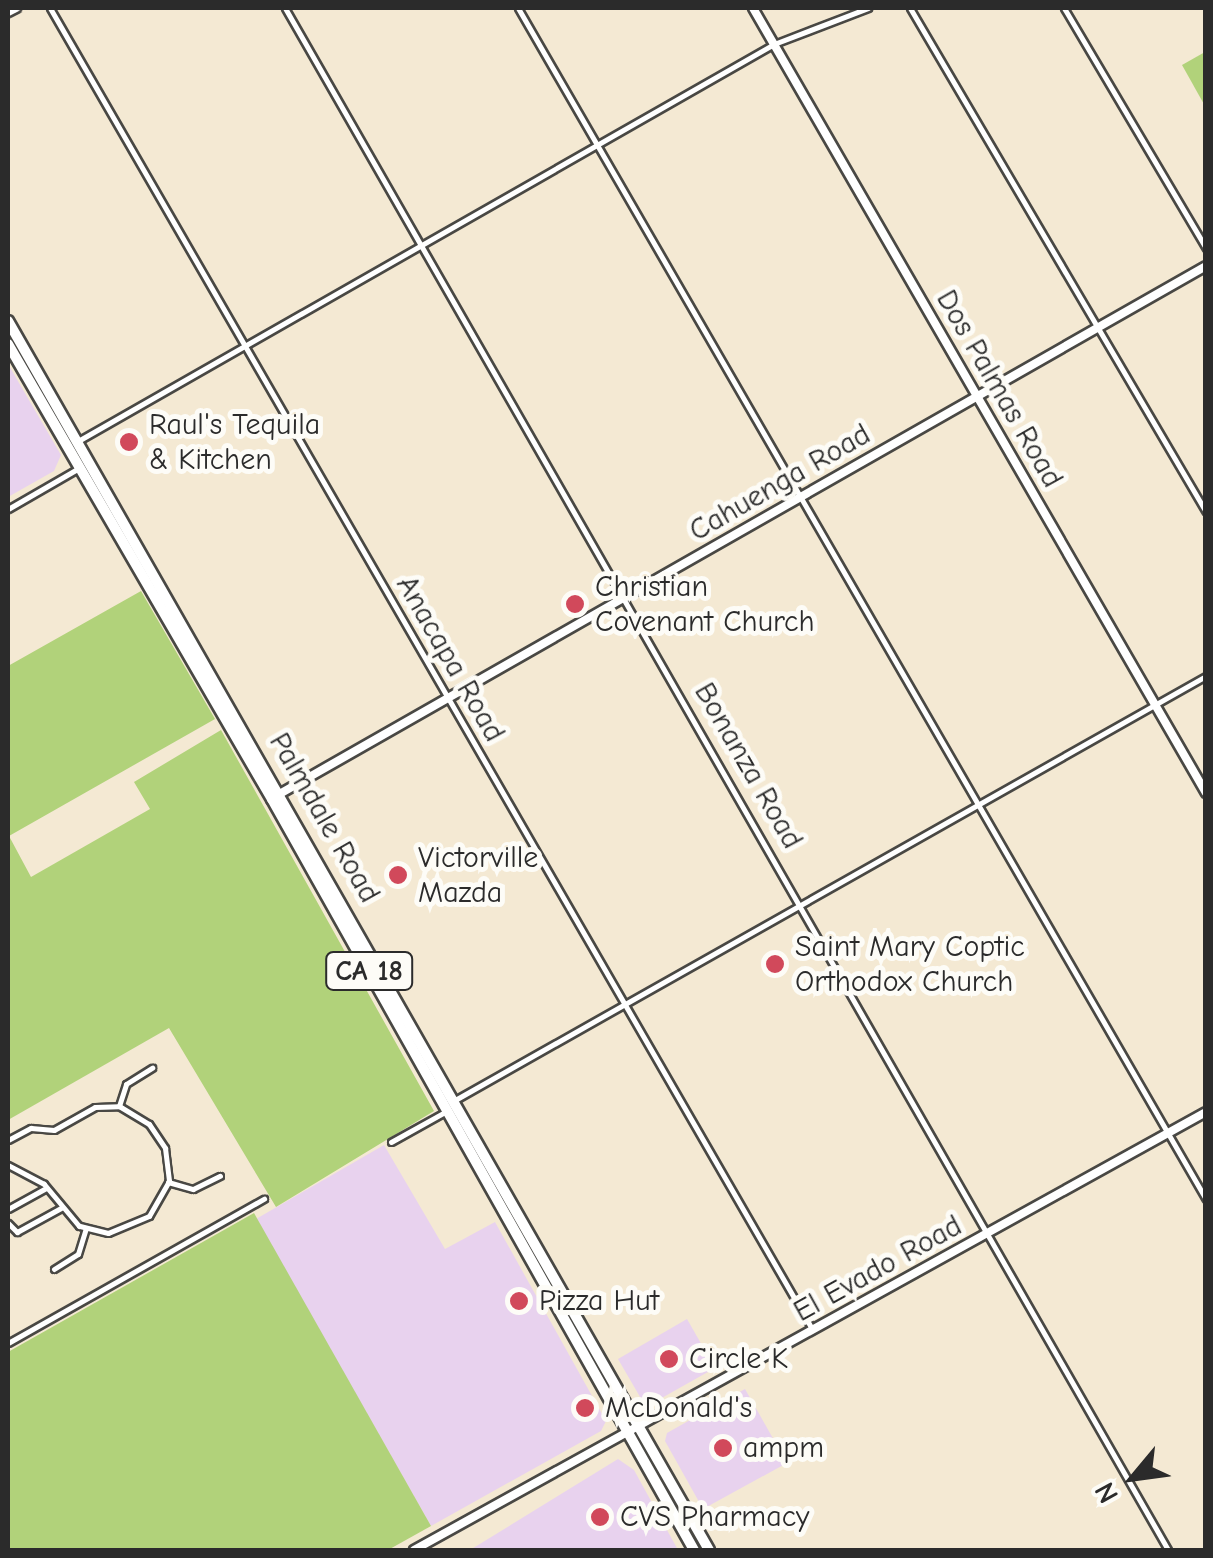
<!DOCTYPE html>
<html>
<head>
<meta charset="utf-8">
<style>
	body { margin:0 }
	#map { position:relative; width:1213px; height:1558px; overflow:hidden; background:#f4e9d3; font-family:"Comic Neue",sans-serif }
	div>[style] { position:absolute }
	[style*='--x'] { left:calc(var(--x)*1px); top:calc(var(--y)*1px); width:calc(var(--w)*1px); rotate:calc(var(--a)*1deg) }
	.built>* { inset:0; background:#e8d2ee }
	.green>* { inset:0; background:#b1d27a }
	.roads { filter:drop-shadow(2px 0 #494844) drop-shadow(-2px 0 #494844) drop-shadow(0 2px #494844) drop-shadow(0 -2px #494844) }
	.street>* { height:5px; margin:-2.5px; padding:0 2.5px; transform-origin:2.5px; border-radius:2.5px; background:#fff }
	.secondary>* { height:8px; margin:-4px; padding:0 4px; transform-origin:4px; border-radius:4px; background:#fff }
	.highway>* { height:10px; margin:-5px; padding:0 5px; transform-origin:5px; border-radius:5px; background:#fff }
	.dots>* { width:28px; height:28px; translate:-50% -50%; box-sizing:border-box; border:5px solid #fdfcf7; border-radius:50% }
	span { translate:-50% -50%; white-space:nowrap; text-align:center; line-height:1.15; -webkit-text-stroke:10px #fdfcf7; paint-order:stroke }
	.shield-label span { padding:2px 8px; background:#fdfcf7; border:2px solid; border-radius:8px; -webkit-text-stroke-width:0 }
	.shield-label { font-size:28px; color:#2b2b2b; font-weight:700 }
	.street-label { font-size:30px; color:#2b2b2b }
	.poi-label { font-size:30px; color:#2b2b2b }
	.left { translate:0 -50%; text-align:left }
	.frame { position:absolute; inset:0; border:10px solid #2b2b2b; pointer-events:none }
	.north { position:absolute; left:1083px; top:1428px; width:100px; height:100px; -webkit-text-stroke:8px #fdfcf7; paint-order:stroke; rotate:241deg; font-size:28px; font-weight:700; line-height:40px; text-align:center; color:#2b2b2b }
	.north::after { content:''; display:block; margin:auto; width:35px; height:45px; background:#2b2b2b; clip-path:polygon(50% 0,100% 100%,50% 72%,0 100%) }
</style>
</head>
<body>
<div id="map">
	<div class="built">
		<div style="clip-path:polygon(8px 364px,61px 455px,54px 471px,8px 497px)"></div>
		<div style="clip-path:polygon(384px 1145px,445px 1249px,495px 1222px,606px 1421px,601px 1431px,431px 1526px,256px 1219px)"></div>
		<div style="clip-path:polygon(687px 1319px,715px 1368px,651px 1404px,643px 1402px,618px 1359px)"></div>
		<div style="clip-path:polygon(745px 1389px,787px 1463px,703px 1509px,665px 1441px,667px 1433px)"></div>
		<div style="clip-path:polygon(618px 1459px,634px 1470px,678px 1550px,470px 1550px)"></div>
	</div>
	<div class="green">
		<div style="clip-path:polygon(1205px 52px,1205px 106px,1182px 65px)"></div>
		<div style="clip-path:polygon(141px 591px,215px 719px,9px 836px,31px 877px,150px 809px,134px 782px,221px 730px,434px 1111px,276px 1207px,169px 1028px,8px 1120px,8px 666px)"></div>
		<div style="clip-path:polygon(254px 1213px,431px 1526px,388px 1550px,8px 1550px,8px 1352px)"></div>
	</div>
	<div class="roads">
		<div class="street">
			<div style="--x:50;--y:8;--w:1525;--a:60.02"></div>
			<div style="--x:285;--y:8;--w:1777;--a:60.2"></div>
			<div style="--x:518;--y:8;--w:1375;--a:59.99"></div>
			<div style="--x:910;--y:8;--w:584;--a:59.57"></div>
			<div style="--x:1064;--y:8;--w:279;--a:59.4"></div>
			<div style="--x:78;--y:441;--w:801;--a:-29.7"></div>
			<div style="--x:774;--y:44;--w:101;--a:-21"></div>
			<div style="--x:8;--y:509;--w:82;--a:-30"></div>
			<div style="--x:455;--y:1100;--w:862;--a:-29.45"></div>
			<div style="--x:119;--y:1106;--w:23;--a:-72"></div>
			<div style="--x:126;--y:1084;--w:31;--a:-32"></div>
			<div style="--x:8;--y:1140;--w:26;--a:-28"></div>
			<div style="--x:31;--y:1128;--w:23;--a:5"></div>
			<div style="--x:54;--y:1130;--w:47;--a:-29.3"></div>
			<div style="--x:95;--y:1107;--w:24;--a:-2"></div>
			<div style="--x:119;--y:1106;--w:35;--a:31"></div>
			<div style="--x:149;--y:1124;--w:29;--a:56"></div>
			<div style="--x:165;--y:1148;--w:33;--a:83"></div>
			<div style="--x:169;--y:1181;--w:40;--a:119.7"></div>
			<div style="--x:149;--y:1216;--w:44;--a:157.5"></div>
			<div style="--x:108;--y:1233;--w:30;--a:-166"></div>
			<div style="--x:79;--y:1226;--w:55;--a:-129.8"></div>
			<div style="--x:44;--y:1184;--w:41;--a:-152.2"></div>
			<div style="--x:391;--y:1142;--w:62;--a:-29.1"></div>
			<div style="--x:168;--y:1182;--w:26;--a:16"></div>
			<div style="--x:193;--y:1189;--w:30;--a:-26"></div>
			<div style="--x:8;--y:1209;--w:43;--a:-28.9"></div>
			<div style="--x:8;--y:1223;--w:13;--a:45"></div>
			<div style="--x:17;--y:1232;--w:50;--a:-28.6"></div>
			<div style="--x:54;--y:1269;--w:28;--a:-32"></div>
			<div style="--x:78;--y:1254;--w:27;--a:-73"></div>
			<div style="--x:8;--y:1343;--w:294;--a:-29.4"></div>
		</div>
		<div class="secondary">
			<div style="--x:753;--y:8;--w:906;--a:60.01"></div>
			<div style="--x:8;--y:12;--w:9;--a:-27"></div>
			<div style="--x:276;--y:796;--w:1070;--a:-29.68"></div>
			<div style="--x:414;--y:1550;--w:905;--a:-28.94"></div>
		</div>
		<div class="highway">
			<div style="--x:8;--y:321;--w:1415;--a:60.3"></div>
			<div style="--x:8;--y:344;--w:526;--a:59.88"></div>
			<div style="--x:272;--y:799;--w:861;--a:60.67"></div>
		</div>
	</div>
	<div class="dots">
		<div style="left:129px;top:442px;background:#d1495b"></div>
		<div style="left:575px;top:604px;background:#d1495b"></div>
		<div style="left:398px;top:875px;background:#d1495b"></div>
		<div style="left:775px;top:964px;background:#d1495b"></div>
		<div style="left:519px;top:1301px;background:#d1495b"></div>
		<div style="left:669px;top:1359px;background:#d1495b"></div>
		<div style="left:585px;top:1408px;background:#d1495b"></div>
		<div style="left:723px;top:1448px;background:#d1495b"></div>
		<div style="left:600px;top:1517px;background:#d1495b"></div>
	</div>
	<div class="shield-label">
		<span style="left:369px;top:971px">CA 18</span>
	</div>
	<div class="street-label">
		<span style="left:999px;top:389px;rotate:60deg">Dos Palmas Road</span>
		<span style="left:780px;top:483px;rotate:-30deg">Cahuenga Road</span>
		<span style="left:450px;top:659px;rotate:60deg">Anacapa Road</span>
		<span style="left:748px;top:766px;rotate:60deg">Bonanza Road</span>
		<span style="left:324px;top:818px;rotate:60deg">Palmdale Road</span>
		<span style="left:878px;top:1269px;rotate:-29deg">El Evado Road</span>
	</div>
	<div class="poi-label">
		<span class="left" style="left:149px;top:442px">Raul's Tequila<br>&amp; Kitchen</span>
		<span class="left" style="left:595px;top:604px">Christian<br>Covenant Church</span>
		<span class="left" style="left:418px;top:875px">Victorville<br>Mazda</span>
		<span class="left" style="left:795px;top:964px">Saint Mary Coptic<br>Orthodox Church</span>
		<span class="left" style="left:539px;top:1301px">Pizza Hut</span>
		<span class="left" style="left:689px;top:1359px">Circle K</span>
		<span class="left" style="left:605px;top:1408px">McDonald's</span>
		<span class="left" style="left:743px;top:1448px">ampm</span>
		<span class="left" style="left:620px;top:1517px">CVS Pharmacy</span>
	</div>
	<div class="frame"></div>
	<div class="north">N</div>
</div>
</body>
</html>
